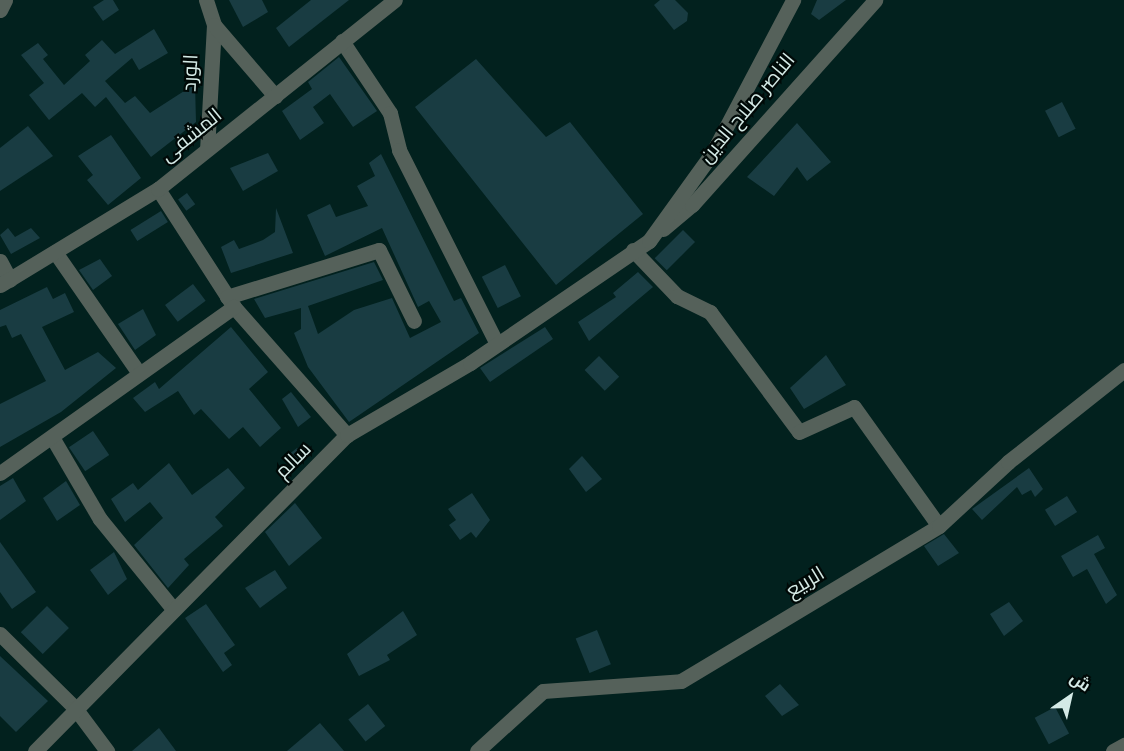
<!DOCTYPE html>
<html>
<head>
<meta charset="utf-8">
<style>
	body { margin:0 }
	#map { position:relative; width:1124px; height:751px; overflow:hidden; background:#02211e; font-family:Karla,Cairo,sans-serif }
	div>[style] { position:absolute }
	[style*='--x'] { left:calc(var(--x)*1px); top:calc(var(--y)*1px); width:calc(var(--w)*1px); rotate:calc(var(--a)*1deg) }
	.building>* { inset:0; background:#193c42; transform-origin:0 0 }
	.minor>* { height:15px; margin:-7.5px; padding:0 7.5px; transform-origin:7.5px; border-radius:7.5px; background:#55615a }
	span { translate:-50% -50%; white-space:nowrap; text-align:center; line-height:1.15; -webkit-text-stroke:4.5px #000907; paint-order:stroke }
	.street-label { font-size:20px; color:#d4eae6 }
	.north { position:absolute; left:1040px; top:667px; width:60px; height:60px; -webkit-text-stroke:4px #000907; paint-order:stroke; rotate:34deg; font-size:16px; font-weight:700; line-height:24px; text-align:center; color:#d4eae6 }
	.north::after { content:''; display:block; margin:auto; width:21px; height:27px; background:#d4eae6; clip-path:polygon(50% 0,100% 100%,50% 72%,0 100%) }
</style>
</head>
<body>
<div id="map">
	<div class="building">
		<div style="clip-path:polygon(104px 0,113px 0,119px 10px,103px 21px,93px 7px)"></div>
		<div style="clip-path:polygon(229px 0,262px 0,268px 12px,243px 27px)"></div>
		<div style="clip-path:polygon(311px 0,349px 0,289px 47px,276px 28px)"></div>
		<div style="clip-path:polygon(660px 0,675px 0,688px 13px,687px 21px,674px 30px,654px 5px)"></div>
		<div style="clip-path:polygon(817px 0,846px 0,819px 20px,811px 14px)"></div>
		<div style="clip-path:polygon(154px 29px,168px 53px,139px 70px,132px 58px,105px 81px,125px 103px,135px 96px,150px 113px,195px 84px,196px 122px,151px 157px,106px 97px,95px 107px,82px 93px,49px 120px,29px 95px,44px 83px,21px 55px,38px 43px,48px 55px,43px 59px,64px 85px,90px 61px,85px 55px,102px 40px,115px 54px)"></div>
		<div style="clip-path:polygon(339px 57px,377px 111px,353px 127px,330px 94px,313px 107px,324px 123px,300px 140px,282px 111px,312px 89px,308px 82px)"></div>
		<div style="clip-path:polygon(476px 59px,546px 137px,570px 122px,643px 214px,556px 285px,415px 107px)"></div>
		<div style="left:1062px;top:102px;width:30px;height:19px;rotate:63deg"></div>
		<div style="clip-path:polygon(797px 123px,831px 162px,807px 181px,797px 167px,774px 196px,747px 177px)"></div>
		<div style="clip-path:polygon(28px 126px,53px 156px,0 191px,0 148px)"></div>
		<div style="clip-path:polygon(111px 135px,141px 178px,108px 205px,87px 180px,93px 175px,78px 156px)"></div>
		<div style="clip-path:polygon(268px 153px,278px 171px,243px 191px,230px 168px)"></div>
		<div style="clip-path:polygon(381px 154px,454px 301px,461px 298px,479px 333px,349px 422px,308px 367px,294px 333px,301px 329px,301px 308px,265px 318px,254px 299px,374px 262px,383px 280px,308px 306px,318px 334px,354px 310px,392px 298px,410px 338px,441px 322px,429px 301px,418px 307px,382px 228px,325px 256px,307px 215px,330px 204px,336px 217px,368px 206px,357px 186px,375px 176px,369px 163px)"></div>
		<div style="left:187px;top:193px;width:14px;height:11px;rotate:54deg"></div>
		<div style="clip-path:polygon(276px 208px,293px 253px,231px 273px,221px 247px,234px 240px,239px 249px,263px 240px,275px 232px)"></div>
		<div style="left:161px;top:211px;width:13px;height:36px;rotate:58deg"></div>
		<div style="clip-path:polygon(8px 228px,15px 237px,31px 228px,40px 238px,11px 254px,0 235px)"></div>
		<div style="left:683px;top:230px;width:17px;height:40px;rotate:45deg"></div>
		<div style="clip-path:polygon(100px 259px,112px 276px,93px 290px,79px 270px)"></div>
		<div style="left:505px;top:265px;width:35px;height:26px;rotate:63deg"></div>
		<div style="clip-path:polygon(638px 272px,653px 287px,589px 341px,578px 322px,616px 297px,613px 293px)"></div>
		<div style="left:193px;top:284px;width:21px;height:35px;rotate:53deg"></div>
		<div style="clip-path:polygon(47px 287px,53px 299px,65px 293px,74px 312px,42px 327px,65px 370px,98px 352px,116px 368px,61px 412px,0 447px,0 404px,46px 381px,21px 334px,12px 338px,6px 325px,0 327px,0 310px)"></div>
		<div style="clip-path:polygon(143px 309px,156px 335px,135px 350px,118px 324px)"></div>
		<div style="clip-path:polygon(231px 327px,268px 372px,249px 389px,281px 428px,260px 447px,243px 427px,229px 439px,201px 409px,194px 415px,178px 391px,145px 412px,133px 398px,155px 382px,159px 389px)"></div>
		<div style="clip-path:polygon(545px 327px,553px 339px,490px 382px,480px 368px)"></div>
		<div style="clip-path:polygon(826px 355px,846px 385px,804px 409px,790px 388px)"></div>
		<div style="left:599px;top:356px;width:29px;height:20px;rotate:46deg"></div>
		<div style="clip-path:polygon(291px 392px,311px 417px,298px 427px,282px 399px)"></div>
		<div style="left:93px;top:431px;width:29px;height:29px;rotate:56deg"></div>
		<div style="clip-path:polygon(297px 448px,304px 455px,291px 467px,284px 458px)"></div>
		<div style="clip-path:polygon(582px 456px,602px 479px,586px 492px,569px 469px)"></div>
		<div style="clip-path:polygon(169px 463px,192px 495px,228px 468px,245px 488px,215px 517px,223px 526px,184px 559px,189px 565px,168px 588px,134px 545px,163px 518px,150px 502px,125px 522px,111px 499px,133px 483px,138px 490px)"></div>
		<div style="clip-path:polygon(1029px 468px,1043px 489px,1035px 497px,1031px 490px,1022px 495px,1017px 487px,982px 520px,972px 509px)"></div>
		<div style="clip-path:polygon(13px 478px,26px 501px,0 520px,0 486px)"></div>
		<div style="clip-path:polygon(66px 481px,80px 505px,57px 521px,43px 498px)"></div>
		<div style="clip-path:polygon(472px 493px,490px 520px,476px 538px,471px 532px,460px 540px,449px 525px,456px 520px,448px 509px)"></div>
		<div style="left:1067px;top:496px;width:19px;height:26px;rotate:58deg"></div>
		<div style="clip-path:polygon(295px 503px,322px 538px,289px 566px,265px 532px)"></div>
		<div style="clip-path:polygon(944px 534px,959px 553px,938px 566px,924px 546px)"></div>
		<div style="clip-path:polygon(1098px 535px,1105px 548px,1094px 554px,1117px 595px,1106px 604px,1087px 569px,1073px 577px,1061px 556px)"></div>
		<div style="clip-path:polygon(0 542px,36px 592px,12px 609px,0 592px)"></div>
		<div style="clip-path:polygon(114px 552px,127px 579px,108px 595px,90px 570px)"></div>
		<div style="clip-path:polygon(275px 570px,287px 588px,260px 608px,245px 588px)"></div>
		<div style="clip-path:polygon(1009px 602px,1023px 621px,1004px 636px,990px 614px)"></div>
		<div style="clip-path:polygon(206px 604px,235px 645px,224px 653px,232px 665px,223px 672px,185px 618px)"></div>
		<div style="left:47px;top:606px;width:31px;height:37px;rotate:45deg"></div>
		<div style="clip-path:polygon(403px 611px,417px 635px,387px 655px,390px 660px,359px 676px,347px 654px)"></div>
		<div style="left:597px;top:630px;width:37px;height:23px;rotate:68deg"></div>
		<div style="clip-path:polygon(0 656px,48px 701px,16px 732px,0 716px)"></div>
		<div style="clip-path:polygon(780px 684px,799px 705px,782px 716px,765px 696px)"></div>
		<div style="left:368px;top:704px;width:28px;height:25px;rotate:52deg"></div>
		<div style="left:1055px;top:707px;width:30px;height:23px;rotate:62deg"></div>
		<div style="clip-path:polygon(320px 723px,344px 751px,287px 751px)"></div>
		<div style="clip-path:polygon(159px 728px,176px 751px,132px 751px)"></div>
	</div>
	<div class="minor">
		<div style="--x:206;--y:0;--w:26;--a:72"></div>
		<div style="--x:214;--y:25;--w:124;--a:93.2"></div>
		<div style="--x:0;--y:10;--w:11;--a:-63"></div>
		<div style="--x:214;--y:25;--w:94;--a:49.3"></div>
		<div style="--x:342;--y:41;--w:87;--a:56.3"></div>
		<div style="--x:390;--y:113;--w:38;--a:76"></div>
		<div style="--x:399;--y:150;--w:217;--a:63.2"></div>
		<div style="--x:158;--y:189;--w:140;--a:57.2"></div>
		<div style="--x:234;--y:307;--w:171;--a:48.6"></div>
		<div style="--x:663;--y:229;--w:38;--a:-40"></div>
		<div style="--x:692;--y:205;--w:275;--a:-48.2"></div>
		<div style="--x:633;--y:250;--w:64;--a:46.3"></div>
		<div style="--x:677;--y:296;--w:37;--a:26"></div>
		<div style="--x:710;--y:312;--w:149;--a:53.4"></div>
		<div style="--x:799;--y:432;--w:60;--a:-24.4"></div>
		<div style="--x:854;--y:407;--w:146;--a:54.5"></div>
		<div style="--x:55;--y:252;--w:146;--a:55.3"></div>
		<div style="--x:0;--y:261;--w:21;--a:62"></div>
		<div style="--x:0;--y:285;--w:185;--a:-31.3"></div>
		<div style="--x:158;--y:189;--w:303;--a:-38.6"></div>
		<div style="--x:227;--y:297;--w:159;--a:-17.2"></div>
		<div style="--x:379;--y:250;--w:79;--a:63.8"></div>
		<div style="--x:52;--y:437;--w:95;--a:59.7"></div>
		<div style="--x:100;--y:519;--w:117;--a:50.9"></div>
		<div style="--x:0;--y:473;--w:287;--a:-35.4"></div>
		<div style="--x:0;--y:634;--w:105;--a:44.6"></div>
		<div style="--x:75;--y:708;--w:54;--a:53.3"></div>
		<div style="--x:35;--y:751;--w:444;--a:-45.4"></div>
		<div style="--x:347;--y:435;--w:143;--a:-30.3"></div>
		<div style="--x:470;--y:363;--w:217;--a:-34.3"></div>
		<div style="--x:649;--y:241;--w:110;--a:-54.3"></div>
		<div style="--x:713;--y:152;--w:172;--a:-62.2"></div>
		<div style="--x:477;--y:751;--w:89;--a:-42.3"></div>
		<div style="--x:543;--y:691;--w:138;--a:-4.1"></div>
		<div style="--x:681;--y:681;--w:301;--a:-31"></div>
		<div style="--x:939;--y:526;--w:94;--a:-42.8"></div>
		<div style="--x:1008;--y:462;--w:148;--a:-38.4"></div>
		<div style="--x:1113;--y:751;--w:13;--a:-29"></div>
	</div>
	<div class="street-label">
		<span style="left:190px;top:73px;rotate:-87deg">الورد</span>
		<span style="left:747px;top:108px;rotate:-50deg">الناصر صلاح الدين</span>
		<span style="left:191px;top:135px;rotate:-39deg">المشفى</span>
		<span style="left:293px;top:460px;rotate:-45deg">سالم</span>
		<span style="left:805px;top:582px;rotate:-31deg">الربيع</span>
	</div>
	<div class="north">ش</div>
</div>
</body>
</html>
